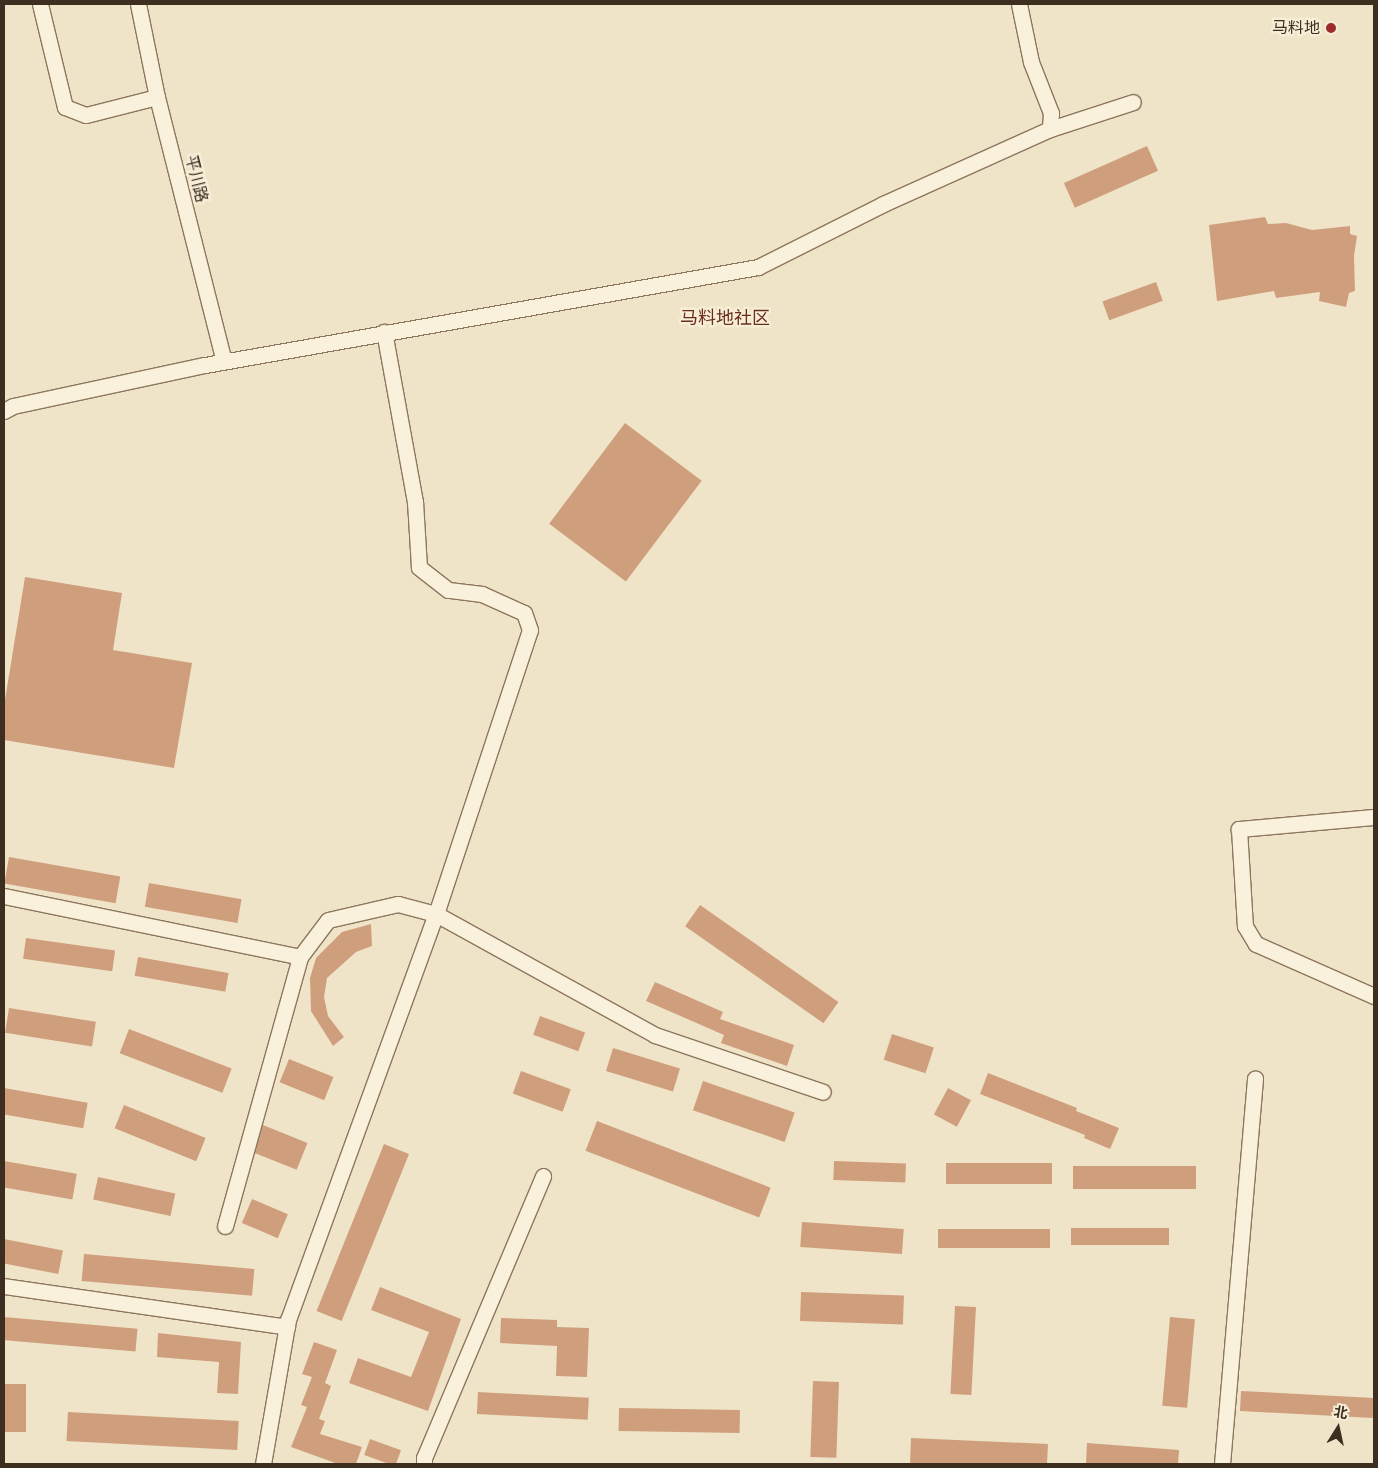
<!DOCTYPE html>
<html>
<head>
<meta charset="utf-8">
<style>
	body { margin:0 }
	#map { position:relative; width:1378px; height:1468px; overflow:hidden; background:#f0e4c8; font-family:"Zilla Slab","Noto Sans SC",serif }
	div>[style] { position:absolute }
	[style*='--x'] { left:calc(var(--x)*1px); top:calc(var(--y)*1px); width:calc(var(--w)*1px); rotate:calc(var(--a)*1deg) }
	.building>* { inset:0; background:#cf9f7d; transform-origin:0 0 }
	.roads { filter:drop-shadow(1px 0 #8d765c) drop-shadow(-1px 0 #8d765c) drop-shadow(0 1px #8d765c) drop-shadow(0 -1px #8d765c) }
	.minor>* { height:15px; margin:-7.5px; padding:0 7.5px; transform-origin:7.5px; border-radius:7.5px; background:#faf1dc }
	.dots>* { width:14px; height:14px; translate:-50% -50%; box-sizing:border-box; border:2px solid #f7eed8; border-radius:50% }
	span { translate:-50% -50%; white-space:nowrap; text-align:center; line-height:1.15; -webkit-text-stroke:4.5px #f7eed8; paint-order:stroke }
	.poi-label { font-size:16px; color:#3d2e20 }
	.right { translate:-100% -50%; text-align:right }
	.street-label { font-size:16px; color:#3d2e20 }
	.neighbourhood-label { font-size:18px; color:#6b2e1e }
	.frame { position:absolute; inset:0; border:5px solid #3d2e20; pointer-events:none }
	.north { position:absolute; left:1313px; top:1403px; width:50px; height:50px; -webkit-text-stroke:4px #f7eed8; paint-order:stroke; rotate:10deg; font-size:14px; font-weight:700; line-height:20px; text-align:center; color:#3d2e20 }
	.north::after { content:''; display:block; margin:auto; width:18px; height:22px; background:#3d2e20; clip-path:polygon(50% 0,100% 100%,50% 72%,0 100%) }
</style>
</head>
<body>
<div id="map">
	<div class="building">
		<div style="left:1147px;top:146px;width:27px;height:91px;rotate:66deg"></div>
		<div style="clip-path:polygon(1265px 217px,1268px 224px,1286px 223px,1312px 230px,1350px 226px,1350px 234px,1357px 236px,1354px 256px,1355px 291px,1349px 293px,1346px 307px,1319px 301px,1320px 292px,1276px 298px,1274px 291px,1217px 301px,1209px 225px)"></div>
		<div style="left:1156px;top:282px;width:20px;height:57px;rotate:70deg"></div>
		<div style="left:625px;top:423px;width:96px;height:126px;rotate:37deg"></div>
		<div style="clip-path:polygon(25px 577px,122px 593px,113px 650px,192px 663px,174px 768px,4px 740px,4px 706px)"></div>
		<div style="left:9px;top:857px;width:113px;height:27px;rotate:10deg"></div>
		<div style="left:149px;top:883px;width:94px;height:24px;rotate:10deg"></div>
		<div style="left:700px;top:905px;width:169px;height:26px;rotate:35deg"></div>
		<div style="clip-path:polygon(371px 924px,372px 946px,356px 952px,327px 978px,324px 997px,328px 1016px,344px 1037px,333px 1046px,311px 1011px,310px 978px,316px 958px,342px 932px)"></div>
		<div style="left:26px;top:938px;width:90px;height:21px;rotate:8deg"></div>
		<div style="left:138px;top:957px;width:92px;height:19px;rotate:10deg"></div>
		<div style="clip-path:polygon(655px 982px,723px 1012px,720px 1019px,794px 1045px,787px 1066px,721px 1043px,724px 1035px,646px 1001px)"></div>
		<div style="left:9px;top:1008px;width:88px;height:25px;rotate:9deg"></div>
		<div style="left:540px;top:1016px;width:48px;height:20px;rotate:20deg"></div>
		<div style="left:129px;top:1029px;width:110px;height:26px;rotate:21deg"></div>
		<div style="left:892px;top:1034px;width:44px;height:27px;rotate:18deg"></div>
		<div style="left:613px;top:1048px;width:70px;height:24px;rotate:17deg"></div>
		<div style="left:289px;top:1059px;width:48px;height:25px;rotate:22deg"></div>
		<div style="left:521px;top:1071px;width:53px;height:24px;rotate:20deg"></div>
		<div style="clip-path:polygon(988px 1073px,1077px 1108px,1076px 1111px,1119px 1128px,1110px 1149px,1084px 1138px,1085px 1135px,980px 1094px)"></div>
		<div style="left:703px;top:1081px;width:97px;height:31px;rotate:19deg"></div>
		<div style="left:4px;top:1088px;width:85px;height:26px;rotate:10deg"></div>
		<div style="left:948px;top:1088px;width:26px;height:30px;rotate:28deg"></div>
		<div style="left:124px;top:1105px;width:88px;height:25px;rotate:22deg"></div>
		<div style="left:597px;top:1121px;width:186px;height:32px;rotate:21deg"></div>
		<div style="left:263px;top:1125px;width:48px;height:29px;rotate:22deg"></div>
		<div style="left:384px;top:1144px;width:27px;height:180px;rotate:22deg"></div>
		<div style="left:4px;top:1161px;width:74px;height:26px;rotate:10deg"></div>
		<div style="left:834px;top:1161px;width:72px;height:19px;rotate:2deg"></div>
		<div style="left:946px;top:1163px;width:106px;height:21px"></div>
		<div style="left:1073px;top:1166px;width:123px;height:23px"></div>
		<div style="left:98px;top:1177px;width:79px;height:23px;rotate:12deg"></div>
		<div style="left:252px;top:1199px;width:39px;height:26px;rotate:23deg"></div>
		<div style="left:802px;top:1222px;width:102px;height:25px;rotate:4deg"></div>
		<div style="left:1071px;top:1228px;width:98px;height:17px"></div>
		<div style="left:938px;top:1229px;width:112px;height:19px"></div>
		<div style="left:4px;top:1239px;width:60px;height:24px;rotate:11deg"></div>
		<div style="left:84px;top:1254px;width:171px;height:27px;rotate:5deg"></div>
		<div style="clip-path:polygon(380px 1287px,461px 1319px,428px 1411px,349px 1383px,358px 1358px,411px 1377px,429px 1332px,371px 1310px)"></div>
		<div style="left:801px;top:1292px;width:103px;height:29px;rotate:2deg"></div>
		<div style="left:955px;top:1306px;width:21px;height:88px;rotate:3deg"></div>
		<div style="left:4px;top:1317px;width:134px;height:23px;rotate:5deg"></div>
		<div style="left:1170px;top:1317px;width:25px;height:89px;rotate:5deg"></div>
		<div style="clip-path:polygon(501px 1318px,557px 1320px,557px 1327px,589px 1328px,587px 1377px,556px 1376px,557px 1346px,500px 1343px)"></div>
		<div style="clip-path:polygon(158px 1333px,241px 1342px,238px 1394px,217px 1393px,219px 1362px,157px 1357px)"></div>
		<div style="clip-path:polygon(314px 1342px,337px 1350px,325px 1383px,331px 1386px,319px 1419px,325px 1421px,320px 1434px,362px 1447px,356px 1464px,338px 1464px,291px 1447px,307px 1407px,301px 1405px,312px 1377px,302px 1374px)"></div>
		<div style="left:813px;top:1381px;width:26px;height:76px;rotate:2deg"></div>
		<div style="left:4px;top:1384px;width:22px;height:48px"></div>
		<div style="left:1241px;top:1391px;width:133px;height:20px;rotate:3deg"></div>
		<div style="left:478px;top:1392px;width:111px;height:22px;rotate:3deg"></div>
		<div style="left:619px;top:1408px;width:121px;height:23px;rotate:1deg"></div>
		<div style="left:68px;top:1412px;width:171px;height:29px;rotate:3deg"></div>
		<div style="clip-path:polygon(911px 1438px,1048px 1444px,1047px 1464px,910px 1464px)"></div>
		<div style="left:370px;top:1439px;width:33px;height:17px;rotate:20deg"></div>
		<div style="clip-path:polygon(1087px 1443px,1179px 1450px,1178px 1464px,1086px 1464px)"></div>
	</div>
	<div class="roads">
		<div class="minor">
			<div style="--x:40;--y:4;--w:106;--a:76.4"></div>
			<div style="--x:65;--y:107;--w:22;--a:21"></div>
			<div style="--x:86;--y:115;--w:73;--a:-14.2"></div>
			<div style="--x:138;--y:4;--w:95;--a:78.5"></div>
			<div style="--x:157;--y:97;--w:272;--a:75.8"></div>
			<div style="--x:1019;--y:4;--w:59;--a:78.3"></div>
			<div style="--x:1031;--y:62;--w:55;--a:68.6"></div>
			<div style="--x:1051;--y:113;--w:16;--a:94"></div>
			<div style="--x:4;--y:411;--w:10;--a:-29"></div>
			<div style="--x:13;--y:406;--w:196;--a:-12.1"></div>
			<div style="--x:205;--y:365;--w:562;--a:-10.05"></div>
			<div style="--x:758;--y:267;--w:140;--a:-26.7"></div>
			<div style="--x:883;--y:204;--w:183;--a:-24.2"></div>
			<div style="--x:1050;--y:129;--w:87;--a:-18"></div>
			<div style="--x:1374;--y:817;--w:136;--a:174.9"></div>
			<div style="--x:1239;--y:829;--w:97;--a:86.5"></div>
			<div style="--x:1245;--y:926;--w:21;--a:59"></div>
			<div style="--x:1256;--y:944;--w:129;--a:23.8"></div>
			<div style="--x:4;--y:896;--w:302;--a:11.6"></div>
			<div style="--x:225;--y:1226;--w:279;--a:-74.4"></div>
			<div style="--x:300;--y:957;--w:46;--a:-52.9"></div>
			<div style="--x:328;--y:920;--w:72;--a:-12.9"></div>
			<div style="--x:398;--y:904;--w:39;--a:15"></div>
			<div style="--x:436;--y:914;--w:250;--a:28.9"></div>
			<div style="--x:655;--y:1035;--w:177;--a:18.7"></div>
			<div style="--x:4;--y:1286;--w:286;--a:8.2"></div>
			<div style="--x:263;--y:1464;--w:146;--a:-80.2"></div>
			<div style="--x:288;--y:1320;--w:432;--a:-70"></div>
			<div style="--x:436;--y:914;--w:299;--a:-71.7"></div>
			<div style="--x:530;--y:630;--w:18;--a:-109"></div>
			<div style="--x:524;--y:613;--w:46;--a:-155.7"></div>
			<div style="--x:482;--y:594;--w:34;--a:-173"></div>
			<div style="--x:448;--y:590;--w:37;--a:-142"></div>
			<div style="--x:419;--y:567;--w:65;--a:-93.5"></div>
			<div style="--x:415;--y:502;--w:173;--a:-100.3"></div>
			<div style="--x:424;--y:1464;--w:6;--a:-90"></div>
			<div style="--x:424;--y:1458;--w:306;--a:-67.1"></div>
			<div style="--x:1222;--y:1464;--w:387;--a:-85.1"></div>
		</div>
	</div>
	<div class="dots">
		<div style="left:1331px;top:28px;background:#9e2a2b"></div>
	</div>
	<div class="poi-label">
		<span class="right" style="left:1320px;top:28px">马料地</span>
	</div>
	<div class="street-label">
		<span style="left:196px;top:179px;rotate:76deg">平川路</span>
	</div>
	<div class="neighbourhood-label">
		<span style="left:725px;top:318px">马料地社区</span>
	</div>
	<div class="frame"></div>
	<div class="north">北</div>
</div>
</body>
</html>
